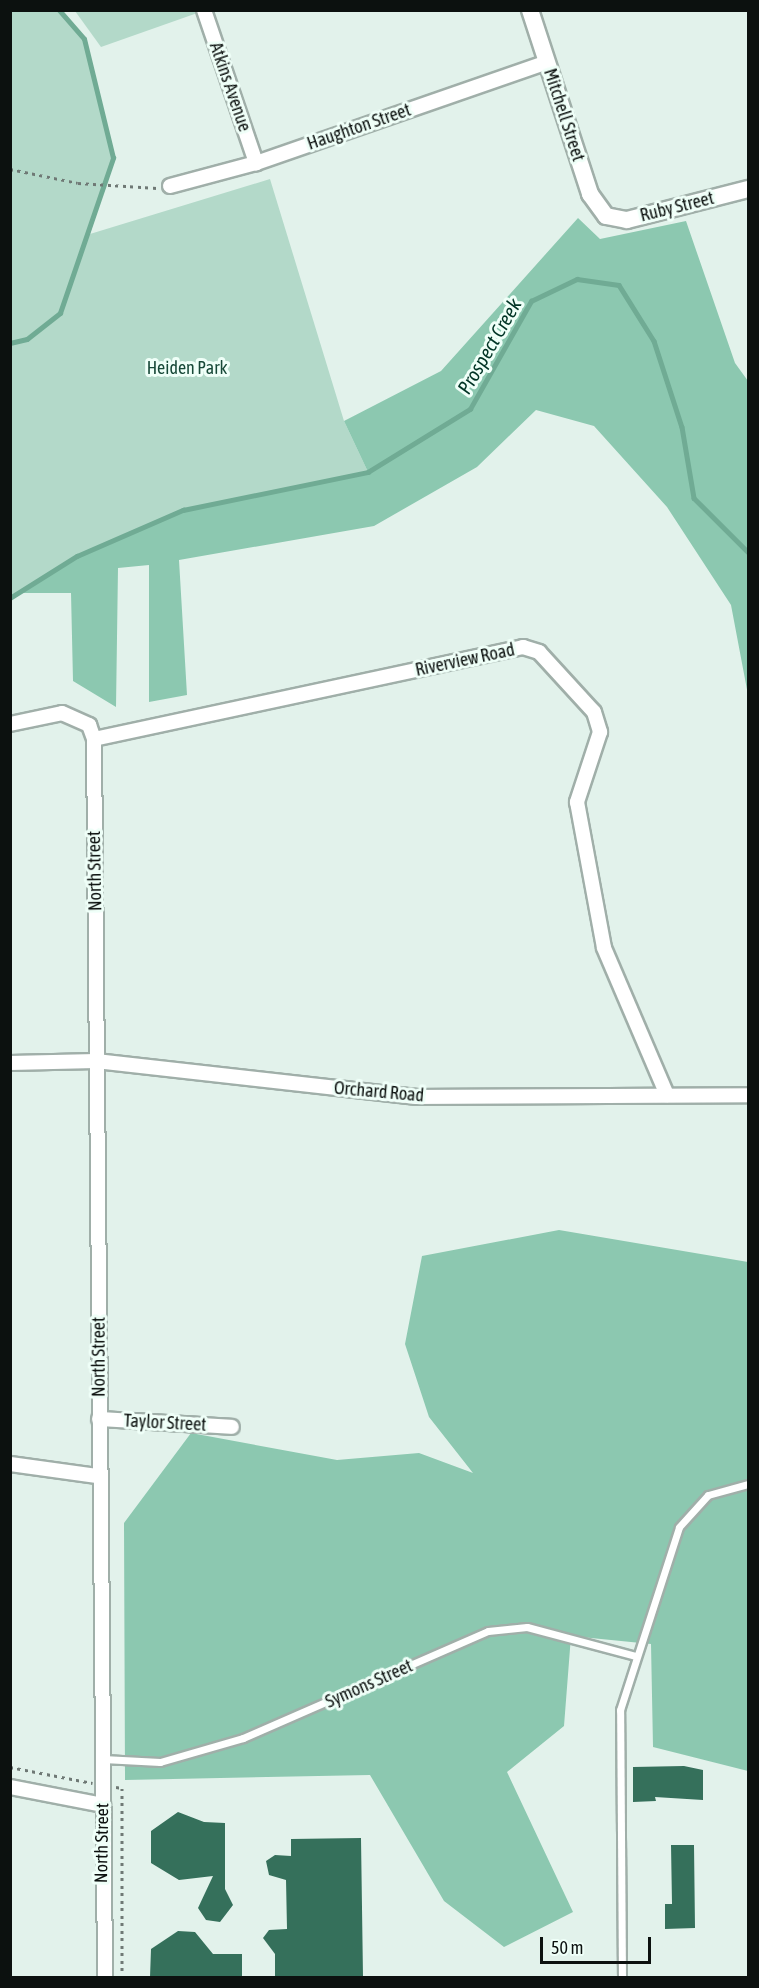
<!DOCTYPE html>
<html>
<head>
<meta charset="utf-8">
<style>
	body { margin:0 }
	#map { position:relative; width:759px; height:1988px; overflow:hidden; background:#e2f2eb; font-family:"Asap Condensed",sans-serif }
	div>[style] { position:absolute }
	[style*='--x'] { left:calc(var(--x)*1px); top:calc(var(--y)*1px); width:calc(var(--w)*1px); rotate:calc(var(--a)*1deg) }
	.green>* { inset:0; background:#b3d9c9 }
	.forest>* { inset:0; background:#8cc8b0 }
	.stream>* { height:4.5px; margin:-2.25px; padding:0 2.25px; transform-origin:2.25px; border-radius:2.25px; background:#70ab94 }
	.building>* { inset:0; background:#35705b }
	.path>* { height:3px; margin-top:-1.5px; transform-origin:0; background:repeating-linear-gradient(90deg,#6f7975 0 3px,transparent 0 7.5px) }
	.roads { filter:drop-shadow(2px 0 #a0afa9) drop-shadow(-2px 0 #a0afa9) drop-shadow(0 2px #a0afa9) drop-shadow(0 -2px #a0afa9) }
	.service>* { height:7px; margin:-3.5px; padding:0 3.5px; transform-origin:3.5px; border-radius:3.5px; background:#fff }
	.minor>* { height:14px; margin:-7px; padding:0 7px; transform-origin:7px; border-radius:7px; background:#fff }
	.tertiary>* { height:16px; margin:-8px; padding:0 8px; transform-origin:8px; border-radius:8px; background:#fff }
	span { translate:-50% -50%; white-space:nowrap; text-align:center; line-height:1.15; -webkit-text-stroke:6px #effff8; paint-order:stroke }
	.street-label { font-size:18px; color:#0c110f }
	.park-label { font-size:18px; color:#174938 }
	.water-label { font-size:20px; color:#003425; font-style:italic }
	.frame { position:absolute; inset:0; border:12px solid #0c110f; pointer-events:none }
	.scale { position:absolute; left:540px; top:1937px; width:111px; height:27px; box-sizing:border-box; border:3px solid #0c110f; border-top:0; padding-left:8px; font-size:18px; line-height:21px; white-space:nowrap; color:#0c110f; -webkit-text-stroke:4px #effff8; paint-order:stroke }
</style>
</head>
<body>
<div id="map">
	<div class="green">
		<div style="clip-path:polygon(11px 11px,59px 11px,84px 39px,113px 158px,90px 234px,270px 179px,344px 421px,368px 472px,183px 510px,77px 556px,11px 598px)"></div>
		<div style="clip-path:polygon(75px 11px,203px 11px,101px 47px)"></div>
	</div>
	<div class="forest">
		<div style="clip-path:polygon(578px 218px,600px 239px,686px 221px,735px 363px,748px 381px,748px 695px,731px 605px,667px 507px,594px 426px,536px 410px,477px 467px,374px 526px,179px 560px,187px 695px,149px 702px,149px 565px,118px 568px,116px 707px,73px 681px,71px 593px,21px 593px,77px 556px,183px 510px,368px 472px,344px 421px,441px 371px)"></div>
		<div style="clip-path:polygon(559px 1230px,748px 1262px,748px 1771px,653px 1747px,651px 1644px,571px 1636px,564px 1726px,507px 1772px,573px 1912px,504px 1947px,444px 1901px,370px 1775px,125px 1780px,124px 1523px,191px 1433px,337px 1460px,419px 1453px,473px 1473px,429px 1417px,405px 1344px,422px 1256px)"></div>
	</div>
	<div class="stream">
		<div style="--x:10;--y:343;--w:17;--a:-13"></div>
		<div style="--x:27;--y:339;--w:42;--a:-38.2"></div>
		<div style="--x:60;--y:313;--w:164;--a:-71.1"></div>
		<div style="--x:113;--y:158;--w:122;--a:-103.7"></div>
		<div style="--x:84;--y:39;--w:38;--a:-131"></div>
		<div style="--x:10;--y:598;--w:79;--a:-32.1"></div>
		<div style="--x:77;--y:556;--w:116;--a:-23.5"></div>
		<div style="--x:183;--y:510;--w:189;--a:-11.6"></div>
		<div style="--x:368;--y:472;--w:120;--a:-31.7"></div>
		<div style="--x:470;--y:409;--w:124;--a:-60.5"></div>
		<div style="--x:531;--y:301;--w:51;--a:-25.6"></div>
		<div style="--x:577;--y:279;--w:42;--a:8.1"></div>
		<div style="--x:619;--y:285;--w:66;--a:58"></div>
		<div style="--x:654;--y:341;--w:90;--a:72"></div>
		<div style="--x:682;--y:427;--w:72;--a:80.4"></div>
		<div style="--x:694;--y:498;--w:76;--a:45"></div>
	</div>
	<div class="building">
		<div style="clip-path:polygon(684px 1766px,703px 1770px,703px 1800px,655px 1797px,656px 1801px,633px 1802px,633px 1767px)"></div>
		<div style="clip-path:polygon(178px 1812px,204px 1822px,225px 1823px,225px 1889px,233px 1905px,220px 1922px,206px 1920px,198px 1908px,213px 1876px,179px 1880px,151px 1863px,151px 1831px)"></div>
		<div style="clip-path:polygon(361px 1838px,363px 1977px,275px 1977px,275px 1954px,263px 1938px,269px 1930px,287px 1929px,286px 1880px,269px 1875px,266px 1861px,275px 1855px,291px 1856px,291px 1839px)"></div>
		<div style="clip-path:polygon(671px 1845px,694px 1845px,695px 1928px,665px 1929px,665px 1904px,672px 1904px)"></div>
		<div style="clip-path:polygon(178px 1931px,195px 1932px,213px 1954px,242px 1954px,242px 1977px,150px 1977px,151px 1949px)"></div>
	</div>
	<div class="path">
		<div style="--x:10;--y:169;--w:69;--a:11.6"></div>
		<div style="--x:78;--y:183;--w:79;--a:3.6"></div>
		<div style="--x:10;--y:1767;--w:84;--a:11"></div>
		<div style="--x:116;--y:1787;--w:6;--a:9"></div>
		<div style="--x:122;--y:1788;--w:190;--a:90"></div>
	</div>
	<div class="roads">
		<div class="service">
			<div style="--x:103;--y:1759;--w:57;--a:3"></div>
			<div style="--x:160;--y:1762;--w:86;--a:-16.1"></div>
			<div style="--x:243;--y:1738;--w:267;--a:-23.6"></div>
			<div style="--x:488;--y:1631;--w:39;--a:-6"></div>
			<div style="--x:527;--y:1627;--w:112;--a:15"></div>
			<div style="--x:622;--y:1978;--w:268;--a:-90.4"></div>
			<div style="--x:620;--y:1710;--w:192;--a:-72.1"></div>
			<div style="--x:679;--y:1527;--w:43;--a:-47.8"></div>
			<div style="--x:708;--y:1495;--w:41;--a:-15.4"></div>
		</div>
		<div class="minor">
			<div style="--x:204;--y:10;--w:162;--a:71.2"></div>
			<div style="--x:170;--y:186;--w:89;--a:-15"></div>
			<div style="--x:256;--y:163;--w:308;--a:-19.1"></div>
			<div style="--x:10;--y:724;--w:53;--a:-11.9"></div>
			<div style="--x:62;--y:713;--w:30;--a:24"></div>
			<div style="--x:89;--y:725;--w:15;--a:70"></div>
			<div style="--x:94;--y:739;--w:1239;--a:89.49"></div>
			<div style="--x:94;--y:739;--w:439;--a:-12.1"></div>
			<div style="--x:523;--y:647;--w:17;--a:17"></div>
			<div style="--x:539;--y:652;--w:81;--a:47.5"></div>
			<div style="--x:594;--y:712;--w:21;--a:73"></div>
			<div style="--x:600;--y:732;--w:74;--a:108.2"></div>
			<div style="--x:577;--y:802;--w:148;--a:79.5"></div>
			<div style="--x:604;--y:948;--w:160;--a:66.8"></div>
			<div style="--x:10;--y:1063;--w:86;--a:-1.3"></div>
			<div style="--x:96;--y:1061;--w:323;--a:6.4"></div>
			<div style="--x:417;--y:1097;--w:331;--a:-0.3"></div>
			<div style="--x:99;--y:1419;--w:133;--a:3.4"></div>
			<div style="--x:10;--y:1464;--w:88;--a:7.9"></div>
			<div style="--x:10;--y:1787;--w:95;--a:11"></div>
		</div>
		<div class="tertiary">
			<div style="--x:530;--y:10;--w:194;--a:71.9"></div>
			<div style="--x:590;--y:194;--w:27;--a:54"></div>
			<div style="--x:606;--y:216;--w:21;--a:11"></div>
			<div style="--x:627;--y:220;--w:125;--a:-14.4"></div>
		</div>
	</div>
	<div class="street-label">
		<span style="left:230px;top:87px;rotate:71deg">Atkins Avenue</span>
		<span style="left:564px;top:115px;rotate:72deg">Mitchell Street</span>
		<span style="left:359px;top:127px;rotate:-19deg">Haughton Street</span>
		<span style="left:677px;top:207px;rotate:-14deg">Ruby Street</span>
		<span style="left:465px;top:660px;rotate:-12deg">Riverview Road</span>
		<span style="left:95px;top:871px;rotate:-91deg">North Street</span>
		<span style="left:379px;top:1092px;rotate:5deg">Orchard Road</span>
		<span style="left:99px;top:1357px;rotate:-90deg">North Street</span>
		<span style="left:165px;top:1423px;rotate:3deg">Taylor Street</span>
		<span style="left:369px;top:1684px;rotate:-24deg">Symons Street</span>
		<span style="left:102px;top:1843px;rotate:-89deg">North Street</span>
	</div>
	<div class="park-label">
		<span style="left:187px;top:368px">Heiden Park</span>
	</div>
	<div class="water-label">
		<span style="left:489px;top:346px;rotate:-60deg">Prospect Creek</span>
	</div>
	<div class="frame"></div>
	<div class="scale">50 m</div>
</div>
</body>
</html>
